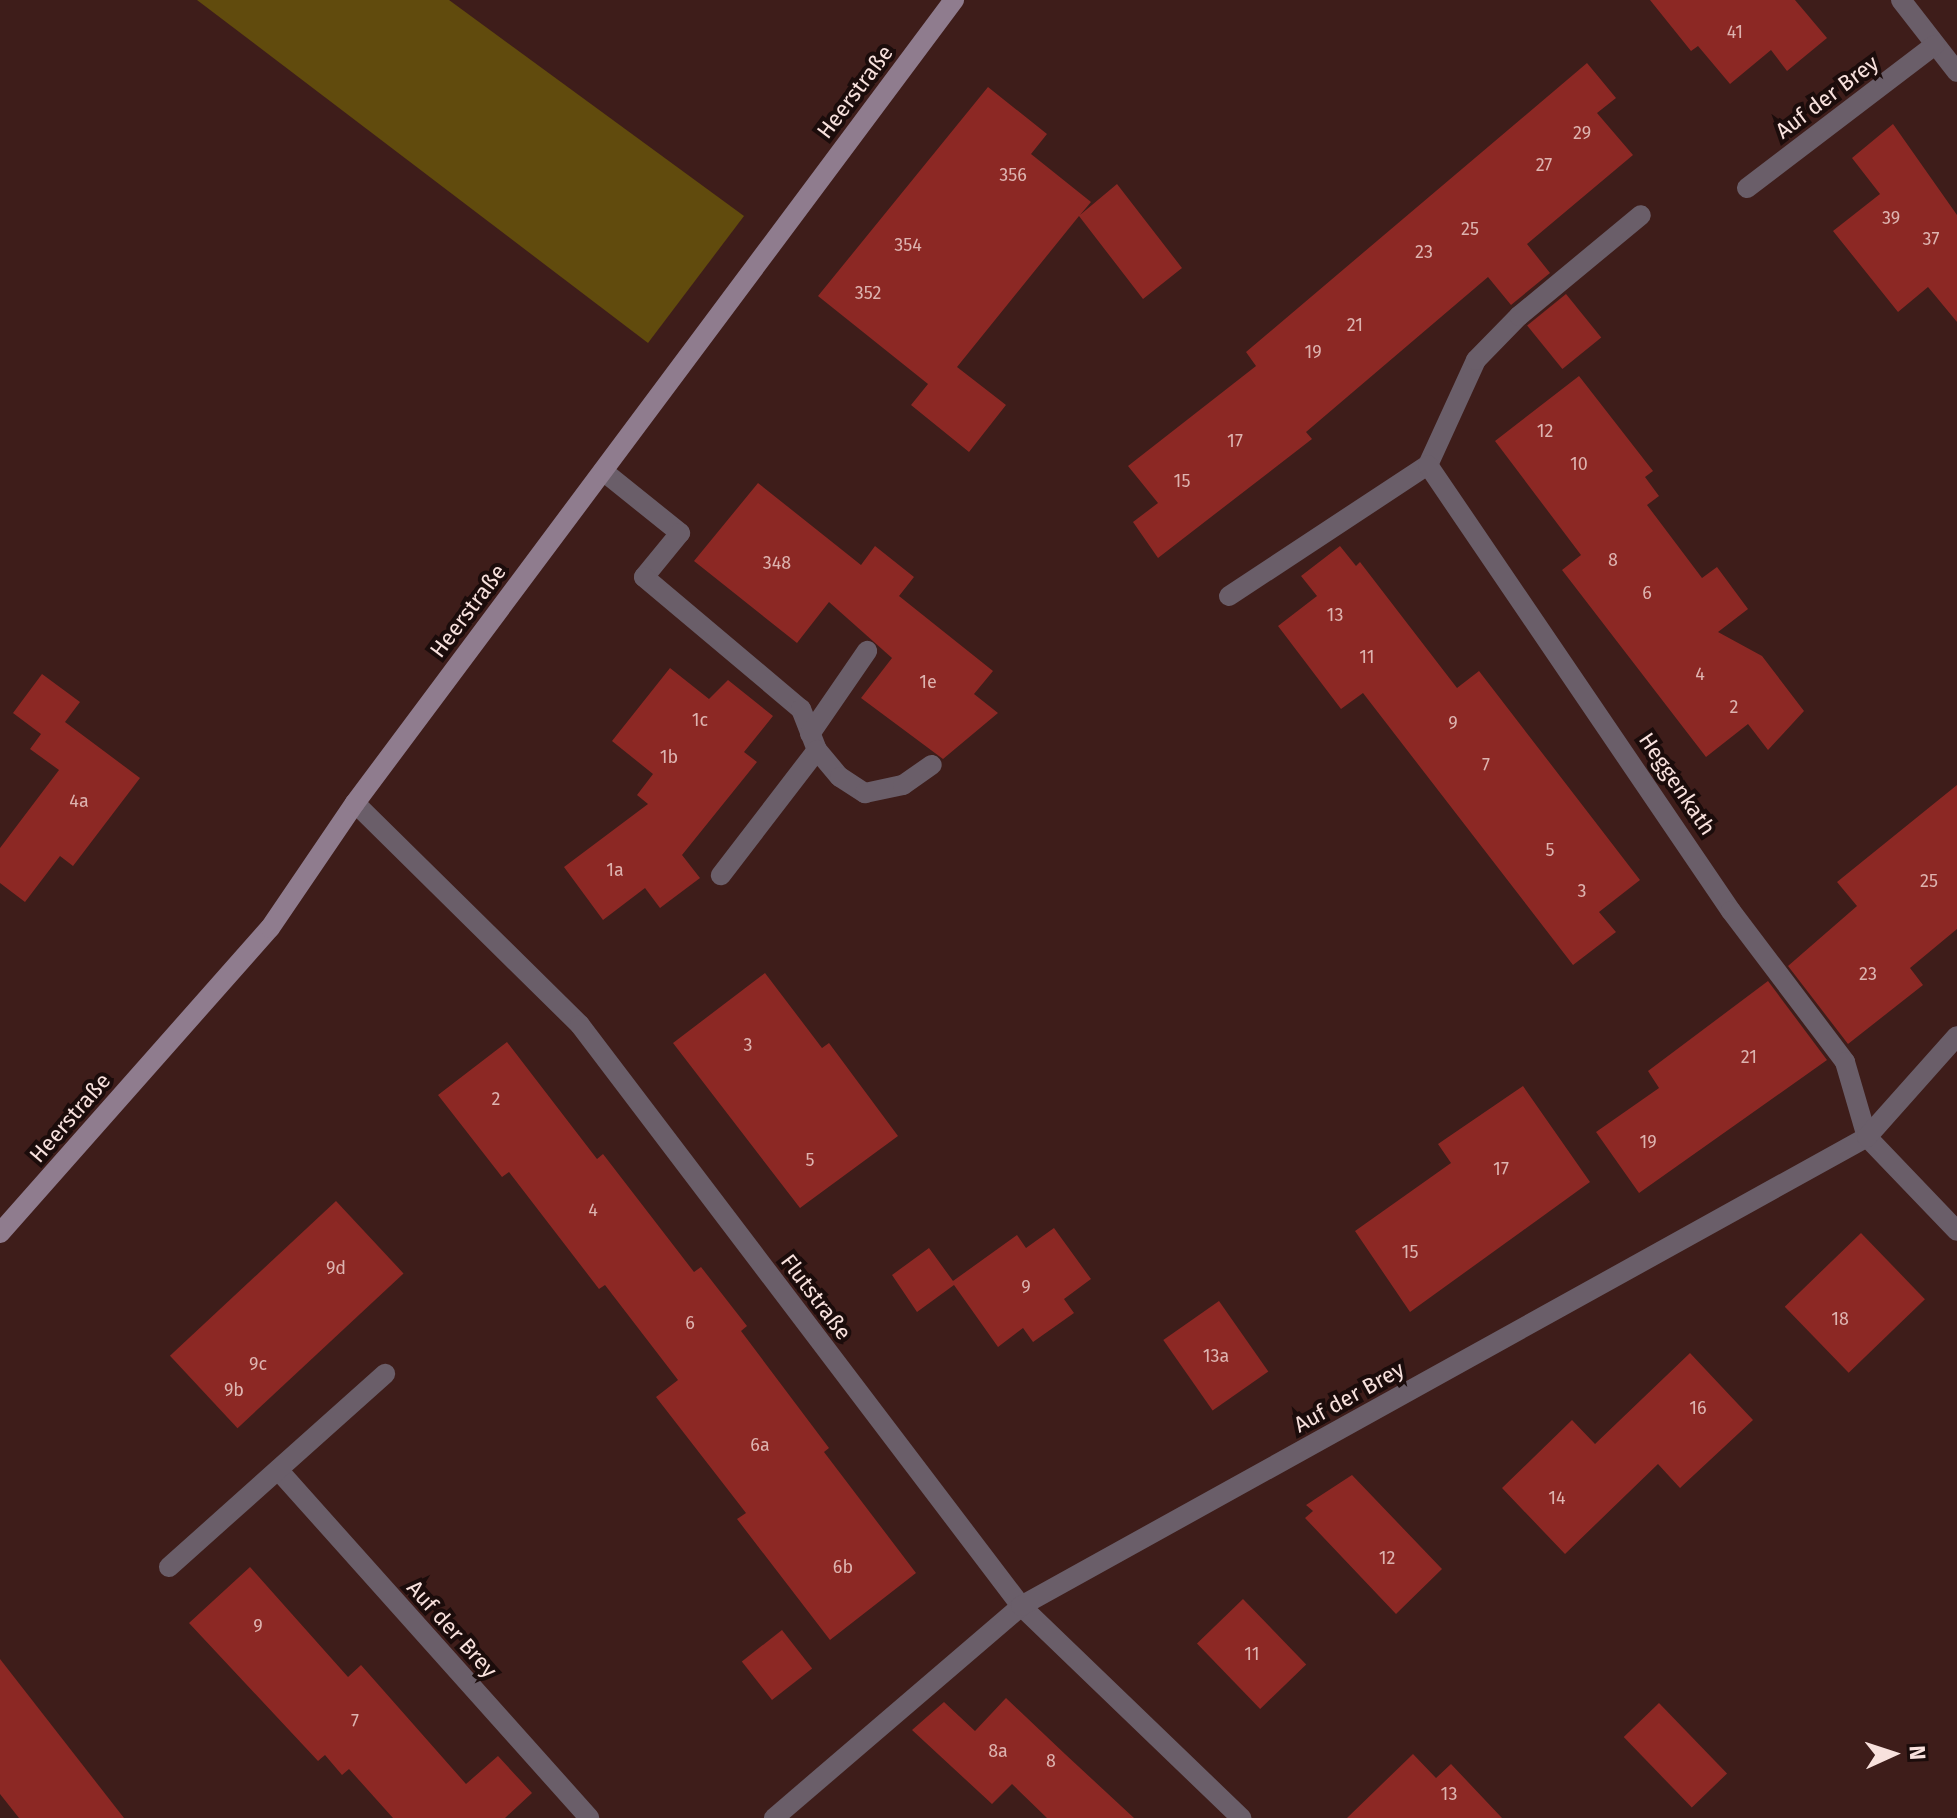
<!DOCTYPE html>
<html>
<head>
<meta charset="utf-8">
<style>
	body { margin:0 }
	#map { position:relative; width:1957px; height:1818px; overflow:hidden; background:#3e1d1a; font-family:"Fira Sans",sans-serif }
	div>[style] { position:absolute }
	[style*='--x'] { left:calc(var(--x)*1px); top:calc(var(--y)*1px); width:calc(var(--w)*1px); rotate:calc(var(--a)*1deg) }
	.green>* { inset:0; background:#614b0d }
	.building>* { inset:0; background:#8c2824; transform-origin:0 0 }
	.service>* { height:20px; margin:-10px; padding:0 10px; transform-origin:10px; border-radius:10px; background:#6a5e69 }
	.minor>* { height:20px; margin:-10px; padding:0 10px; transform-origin:10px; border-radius:10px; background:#6a5e69 }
	.secondary>* { height:20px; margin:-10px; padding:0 10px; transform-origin:10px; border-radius:10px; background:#8f7c8e }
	span { translate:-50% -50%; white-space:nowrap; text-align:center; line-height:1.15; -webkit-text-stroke:8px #1b0c0b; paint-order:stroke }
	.number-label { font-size:18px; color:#ddb3af }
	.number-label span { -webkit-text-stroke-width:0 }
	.street-label { font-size:22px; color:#f8e1dd }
	.north { position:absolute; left:1853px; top:1714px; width:80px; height:80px; -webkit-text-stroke:6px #1b0c0b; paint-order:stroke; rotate:87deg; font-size:22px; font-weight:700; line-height:32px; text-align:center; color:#f8e1dd }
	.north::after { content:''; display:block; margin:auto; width:28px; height:36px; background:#f8e1dd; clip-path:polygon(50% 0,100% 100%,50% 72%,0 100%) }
</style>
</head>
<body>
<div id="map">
	<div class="green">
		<div style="clip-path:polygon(197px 0,449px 0,744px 216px,648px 343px)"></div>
	</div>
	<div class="building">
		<div style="clip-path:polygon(1650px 0,1795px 0,1827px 38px,1787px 71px,1771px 50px,1730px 84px,1698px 46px,1691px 51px)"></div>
		<div style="clip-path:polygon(1587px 63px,1616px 98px,1597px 113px,1633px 155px,1527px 244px,1550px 273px,1511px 305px,1488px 277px,1306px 432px,1312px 439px,1158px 558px,1133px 522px,1158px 503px,1128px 466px,1256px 366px,1246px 352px)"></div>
		<div style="clip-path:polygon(988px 87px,1047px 134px,1031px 154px,1091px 202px,1080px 215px,1117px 184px,1182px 268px,1143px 299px,1079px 216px,957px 367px,1006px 405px,969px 452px,911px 405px,928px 384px,818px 296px)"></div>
		<div style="clip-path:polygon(1893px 124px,1957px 215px,1957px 322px,1928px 287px,1898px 312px,1833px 231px,1880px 194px,1852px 158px)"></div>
		<div style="left:1566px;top:294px;width:56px;height:50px;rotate:51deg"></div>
		<div style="clip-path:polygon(1579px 376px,1653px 471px,1645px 477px,1659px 496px,1647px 505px,1702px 578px,1717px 567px,1748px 609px,1718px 632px,1762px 656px,1804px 711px,1768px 750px,1748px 724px,1706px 757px,1562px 570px,1581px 555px,1495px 441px)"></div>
		<div style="clip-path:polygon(758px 483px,861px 565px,875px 546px,914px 577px,899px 596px,993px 671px,974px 694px,998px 713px,943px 759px,861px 698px,892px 658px,829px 602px,797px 643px,694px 561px)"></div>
		<div style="clip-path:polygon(1340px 546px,1356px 566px,1360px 562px,1457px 688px,1479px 671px,1640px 880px,1599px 912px,1616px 932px,1573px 965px,1363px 693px,1341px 709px,1278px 626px,1317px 596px,1301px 576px)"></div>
		<div style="clip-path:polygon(670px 668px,709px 699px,728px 680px,773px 716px,744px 752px,757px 762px,682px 855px,700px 878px,660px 908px,645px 888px,603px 920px,564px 867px,648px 804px,637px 795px,653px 774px,612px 741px)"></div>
		<div style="clip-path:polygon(42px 674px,80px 702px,65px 722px,140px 778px,73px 866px,60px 856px,25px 902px,0 883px,0 848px,59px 770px,30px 749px,41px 734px,13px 713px)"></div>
		<div style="clip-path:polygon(1957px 785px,1957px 929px,1910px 968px,1923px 985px,1848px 1044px,1788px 966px,1857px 906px,1837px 882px)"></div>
		<div style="clip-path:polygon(765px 973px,822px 1048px,829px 1043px,898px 1136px,800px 1208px,673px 1043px)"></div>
		<div style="clip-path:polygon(1768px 981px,1827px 1060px,1639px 1193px,1596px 1132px,1659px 1088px,1648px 1071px)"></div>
		<div style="clip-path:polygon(507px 1042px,597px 1159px,603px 1154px,694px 1272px,701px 1267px,747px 1326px,741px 1331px,829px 1448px,824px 1452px,916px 1573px,830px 1640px,737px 1519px,746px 1513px,656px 1397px,678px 1380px,605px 1285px,599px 1289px,509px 1172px,502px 1177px,438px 1095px)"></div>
		<div style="clip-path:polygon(1523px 1086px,1590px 1182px,1410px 1312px,1355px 1231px,1451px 1163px,1438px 1144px)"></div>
		<div style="left:336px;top:1201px;width:99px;height:227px;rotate:47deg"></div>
		<div style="clip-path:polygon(1054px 1228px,1091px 1279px,1064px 1299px,1074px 1313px,1033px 1342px,1023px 1328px,998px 1347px,954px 1285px,917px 1312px,892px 1275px,929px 1248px,953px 1281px,1017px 1235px,1026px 1248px)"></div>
		<div style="left:1861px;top:1233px;width:92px;height:106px;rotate:46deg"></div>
		<div style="left:1219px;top:1301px;width:86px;height:68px;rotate:55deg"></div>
		<div style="clip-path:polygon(1690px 1353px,1753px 1420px,1680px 1488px,1658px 1464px,1565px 1554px,1502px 1488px,1572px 1420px,1595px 1444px)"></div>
		<div style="clip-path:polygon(1352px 1475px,1442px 1569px,1396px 1614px,1305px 1518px,1313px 1511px,1306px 1505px)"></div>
		<div style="clip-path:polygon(250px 1567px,348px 1677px,361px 1665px,466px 1784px,498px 1756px,532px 1793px,505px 1818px,393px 1818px,349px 1769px,342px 1775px,325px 1755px,318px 1761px,189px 1623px)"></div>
		<div style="left:1243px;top:1599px;width:91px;height:64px;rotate:46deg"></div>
		<div style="left:782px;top:1630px;width:49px;height:51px;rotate:52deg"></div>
		<div style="clip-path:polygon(0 1659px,124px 1818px,19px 1818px,0 1794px)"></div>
		<div style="clip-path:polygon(1006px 1698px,1065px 1754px,1134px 1818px,1047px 1818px,1012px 1784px,992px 1804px,912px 1730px,944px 1702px,975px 1731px)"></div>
		<div style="left:1659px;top:1703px;width:98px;height:49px;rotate:46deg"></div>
		<div style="clip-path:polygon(1413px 1754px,1436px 1778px,1451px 1764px,1502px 1818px,1347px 1818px)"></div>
	</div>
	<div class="service">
		<div style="--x:603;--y:471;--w:99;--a:38.8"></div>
		<div style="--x:680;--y:533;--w:57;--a:129.3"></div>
		<div style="--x:644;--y:577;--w:205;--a:40.1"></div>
		<div style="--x:801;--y:709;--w:44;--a:68.7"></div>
		<div style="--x:817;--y:750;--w:158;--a:127.5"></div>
		<div style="--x:1229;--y:596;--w:238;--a:-33.4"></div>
		<div style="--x:1428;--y:465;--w:115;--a:-65.4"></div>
		<div style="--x:1476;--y:360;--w:62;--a:-45.7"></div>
		<div style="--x:1519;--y:316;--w:158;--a:-39.6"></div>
		<div style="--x:810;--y:734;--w:101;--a:-55.5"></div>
		<div style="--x:817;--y:750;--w:35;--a:50"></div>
		<div style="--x:840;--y:777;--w:30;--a:33"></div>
		<div style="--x:865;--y:793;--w:39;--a:-12"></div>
		<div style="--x:903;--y:785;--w:35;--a:-35"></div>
		<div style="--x:280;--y:1472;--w:464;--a:48.2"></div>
		<div style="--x:169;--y:1567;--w:290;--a:-41.8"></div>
	</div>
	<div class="minor">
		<div style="--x:1901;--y:0;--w:91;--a:52.1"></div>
		<div style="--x:1747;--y:188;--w:236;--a:-37.3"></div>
		<div style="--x:1428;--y:465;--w:539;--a:55.81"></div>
		<div style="--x:1731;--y:911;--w:189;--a:52.9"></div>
		<div style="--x:1845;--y:1062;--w:78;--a:73.7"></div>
		<div style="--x:1867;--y:1137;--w:130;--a:46.2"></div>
		<div style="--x:355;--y:803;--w:316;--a:44.6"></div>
		<div style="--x:580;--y:1025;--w:729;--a:52.8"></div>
		<div style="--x:1021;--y:1606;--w:306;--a:43.9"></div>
		<div style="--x:774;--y:1818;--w:326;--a:-40.6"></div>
		<div style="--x:1021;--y:1606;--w:967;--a:-29"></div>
		<div style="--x:1867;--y:1137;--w:135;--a:-48.3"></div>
	</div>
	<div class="secondary">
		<div style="--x:0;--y:1233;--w:407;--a:-48.5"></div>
		<div style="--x:270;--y:928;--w:151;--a:-55.8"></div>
		<div style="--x:355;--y:803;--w:1002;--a:-53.28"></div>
	</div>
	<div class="number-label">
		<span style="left:1735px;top:32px">41</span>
		<span style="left:1582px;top:133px">29</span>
		<span style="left:1544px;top:165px">27</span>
		<span style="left:1013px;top:175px">356</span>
		<span style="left:1891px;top:218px">39</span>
		<span style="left:1470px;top:229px">25</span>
		<span style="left:1931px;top:239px">37</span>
		<span style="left:908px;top:245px">354</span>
		<span style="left:1424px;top:252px">23</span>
		<span style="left:868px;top:293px">352</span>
		<span style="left:1355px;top:325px">21</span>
		<span style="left:1313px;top:352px">19</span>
		<span style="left:1545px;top:431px">12</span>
		<span style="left:1235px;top:441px">17</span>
		<span style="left:1579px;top:464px">10</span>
		<span style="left:1182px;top:481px">15</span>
		<span style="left:1613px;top:560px">8</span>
		<span style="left:777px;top:563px">348</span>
		<span style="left:1647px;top:593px">6</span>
		<span style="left:1335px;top:615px">13</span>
		<span style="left:1367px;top:657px">11</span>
		<span style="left:1700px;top:674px">4</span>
		<span style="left:928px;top:682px">1e</span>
		<span style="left:1734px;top:707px">2</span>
		<span style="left:700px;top:720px">1c</span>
		<span style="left:1453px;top:723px">9</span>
		<span style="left:669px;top:757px">1b</span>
		<span style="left:1486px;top:765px">7</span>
		<span style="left:79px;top:801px">4a</span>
		<span style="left:1550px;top:850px">5</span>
		<span style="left:615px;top:870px">1a</span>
		<span style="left:1929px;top:881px">25</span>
		<span style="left:1582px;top:891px">3</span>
		<span style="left:1868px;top:974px">23</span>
		<span style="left:748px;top:1045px">3</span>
		<span style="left:1749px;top:1057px">21</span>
		<span style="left:496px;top:1099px">2</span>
		<span style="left:1648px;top:1142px">19</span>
		<span style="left:810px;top:1160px">5</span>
		<span style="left:1501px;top:1169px">17</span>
		<span style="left:593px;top:1210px">4</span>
		<span style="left:1410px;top:1252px">15</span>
		<span style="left:336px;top:1268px">9d</span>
		<span style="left:1026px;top:1287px">9</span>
		<span style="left:1840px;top:1319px">18</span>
		<span style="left:690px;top:1323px">6</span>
		<span style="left:1216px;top:1356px">13a</span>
		<span style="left:258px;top:1364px">9c</span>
		<span style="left:234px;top:1390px">9b</span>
		<span style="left:1698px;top:1408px">16</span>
		<span style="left:760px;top:1445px">6a</span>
		<span style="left:1557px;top:1498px">14</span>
		<span style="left:1387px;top:1558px">12</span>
		<span style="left:843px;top:1567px">6b</span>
		<span style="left:258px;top:1626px">9</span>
		<span style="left:1252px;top:1654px">11</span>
		<span style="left:355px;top:1721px">7</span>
		<span style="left:998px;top:1751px">8a</span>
		<span style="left:1051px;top:1761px">8</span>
		<span style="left:1449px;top:1794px">13</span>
	</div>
	<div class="street-label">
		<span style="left:855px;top:92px;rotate:-53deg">Heerstraße</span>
		<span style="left:1827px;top:97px;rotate:-37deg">Auf der Brey</span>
		<span style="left:468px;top:611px;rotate:-53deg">Heerstraße</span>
		<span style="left:1677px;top:784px;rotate:56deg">Heggenkath</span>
		<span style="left:70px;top:1118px;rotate:-49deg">Heerstraße</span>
		<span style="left:816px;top:1297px;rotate:53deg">Flutstraße</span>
		<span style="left:1349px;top:1397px;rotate:-29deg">Auf der Brey</span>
		<span style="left:452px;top:1629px;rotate:48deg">Auf der Brey</span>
	</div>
	<div class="north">N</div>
</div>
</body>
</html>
